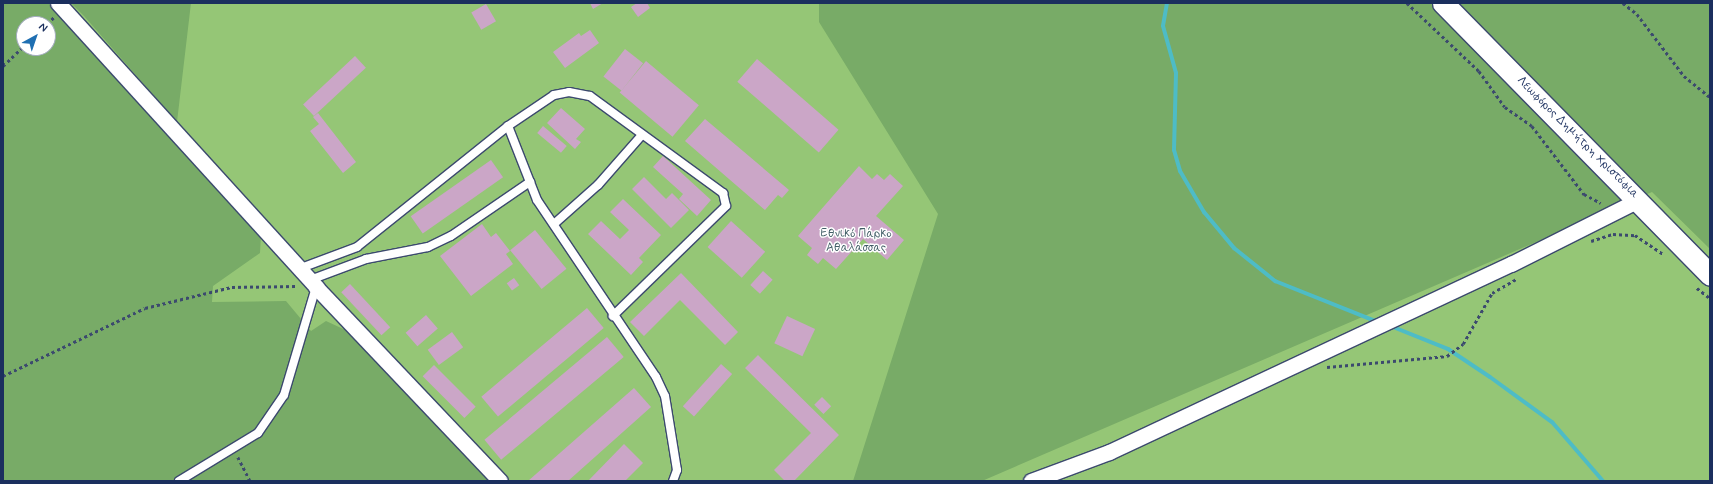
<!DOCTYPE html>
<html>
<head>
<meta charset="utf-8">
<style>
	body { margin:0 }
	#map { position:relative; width:1713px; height:484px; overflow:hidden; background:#f7e2cb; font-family:Mynerve,sans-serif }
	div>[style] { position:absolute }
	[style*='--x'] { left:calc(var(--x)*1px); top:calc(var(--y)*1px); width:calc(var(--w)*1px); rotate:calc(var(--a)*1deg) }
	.green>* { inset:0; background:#95c676 }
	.forest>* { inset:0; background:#78ab67 }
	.stream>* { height:4px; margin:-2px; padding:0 2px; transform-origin:2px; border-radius:2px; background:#4ebcc6 }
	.building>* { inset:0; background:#cba6c7; transform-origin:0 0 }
	.path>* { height:2.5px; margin-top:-1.25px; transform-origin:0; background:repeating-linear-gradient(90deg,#3c4a6e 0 3px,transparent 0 6px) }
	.roads { filter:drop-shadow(1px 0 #3c4a6e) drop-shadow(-1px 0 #3c4a6e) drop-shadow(0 1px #3c4a6e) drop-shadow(0 -1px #3c4a6e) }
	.lane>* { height:8px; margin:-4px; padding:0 4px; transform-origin:4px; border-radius:4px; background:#fff }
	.street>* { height:15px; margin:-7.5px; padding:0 7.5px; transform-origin:7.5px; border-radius:7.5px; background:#fff }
	.secondary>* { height:21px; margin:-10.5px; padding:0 10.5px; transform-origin:10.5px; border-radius:10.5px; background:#fff }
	span { translate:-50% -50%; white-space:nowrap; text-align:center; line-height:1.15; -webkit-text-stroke:3px #fff; paint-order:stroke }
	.street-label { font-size:12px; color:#1b2f5e }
	.park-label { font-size:12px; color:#405c65 }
	.frame { position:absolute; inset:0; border:4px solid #1b2f5e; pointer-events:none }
	.north { position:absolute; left:16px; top:16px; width:40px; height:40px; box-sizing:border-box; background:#fff; border:1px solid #a4acbf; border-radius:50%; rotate:40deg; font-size:11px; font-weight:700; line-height:16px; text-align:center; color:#1b2f5e }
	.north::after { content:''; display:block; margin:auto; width:14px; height:18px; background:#1f6fb2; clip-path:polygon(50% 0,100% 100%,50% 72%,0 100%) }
</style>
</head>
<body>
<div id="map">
	<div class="green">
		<div style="clip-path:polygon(evenodd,3px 3px,1710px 3px,1710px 481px,3px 481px,3px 3px,24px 24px,48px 24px,48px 48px,24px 48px,24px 24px)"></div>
	</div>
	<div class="forest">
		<div style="clip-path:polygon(evenodd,3px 3px,48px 3px,261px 235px,260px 253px,213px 286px,212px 302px,286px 301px,311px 331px,326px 321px,354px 334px,490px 481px,3px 481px,3px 3px,24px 24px,48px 24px,48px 48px,24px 48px,24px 24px)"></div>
		<div style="clip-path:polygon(71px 3px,191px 3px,177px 122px,84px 16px)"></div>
		<div style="clip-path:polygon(819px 3px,1710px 3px,1710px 249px,1652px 192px,982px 481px,853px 481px,938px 214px,819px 22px)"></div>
	</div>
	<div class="stream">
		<div style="--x:1167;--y:3;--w:23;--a:100"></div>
		<div style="--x:1163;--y:26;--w:49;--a:74.5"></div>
		<div style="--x:1176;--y:73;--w:77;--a:91.5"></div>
		<div style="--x:1174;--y:150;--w:22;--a:74"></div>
		<div style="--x:1180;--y:171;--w:48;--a:59.7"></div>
		<div style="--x:1204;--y:212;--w:47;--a:50.2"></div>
		<div style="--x:1234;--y:248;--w:53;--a:38.8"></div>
		<div style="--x:1275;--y:281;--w:111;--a:21.7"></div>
		<div style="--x:1388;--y:325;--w:65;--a:21.8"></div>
		<div style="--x:1448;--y:349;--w:50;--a:33.7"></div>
		<div style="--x:1490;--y:377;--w:77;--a:36"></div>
		<div style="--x:1552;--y:422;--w:78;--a:49.2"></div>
	</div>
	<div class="building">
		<div style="clip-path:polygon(590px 3px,603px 3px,593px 9px)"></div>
		<div style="clip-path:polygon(637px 3px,647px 3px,650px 8px,638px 17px,631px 7px)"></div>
		<div style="left:486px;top:4px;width:20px;height:17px;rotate:60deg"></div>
		<div style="clip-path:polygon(590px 30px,599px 43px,565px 68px,553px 52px,579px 33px,581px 36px)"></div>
		<div style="left:625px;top:49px;width:23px;height:35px;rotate:38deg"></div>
		<div style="left:355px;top:56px;width:16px;height:71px;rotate:47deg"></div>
		<div style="left:757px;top:59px;width:108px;height:30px;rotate:41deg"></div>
		<div style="left:646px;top:61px;width:69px;height:41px;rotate:40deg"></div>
		<div style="clip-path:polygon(561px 108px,585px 129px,576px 139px,581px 142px,575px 149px,547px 123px)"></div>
		<div style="clip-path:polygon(318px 113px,356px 162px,343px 173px,310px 131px,319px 124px,313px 117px)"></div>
		<div style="clip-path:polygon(705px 119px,789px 190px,782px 198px,778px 195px,765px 210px,685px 141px)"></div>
		<div style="left:543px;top:126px;width:31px;height:9px;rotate:40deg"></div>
		<div style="clip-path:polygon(663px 156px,711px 200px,697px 216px,679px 199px,683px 194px,653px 167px)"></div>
		<div style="left:491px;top:160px;width:21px;height:98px;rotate:55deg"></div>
		<div style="clip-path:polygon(859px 166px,872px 179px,877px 174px,884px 180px,890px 174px,903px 186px,876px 216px,904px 240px,887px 260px,863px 239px,836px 269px,823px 258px,818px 264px,807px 255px,812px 248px,798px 236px)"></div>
		<div style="clip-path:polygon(644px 177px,666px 199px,672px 193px,689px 210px,671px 228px,632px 189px)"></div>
		<div style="clip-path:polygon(623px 199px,661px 235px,639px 258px,643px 262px,631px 275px,588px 234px,601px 221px,620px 239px,629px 230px,610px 212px)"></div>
		<div style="left:731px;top:221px;width:46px;height:35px;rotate:42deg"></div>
		<div style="clip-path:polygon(482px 224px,491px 237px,496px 233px,510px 251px,506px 254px,513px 264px,471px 296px,440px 256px)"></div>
		<div style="left:535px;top:230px;width:50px;height:32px;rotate:51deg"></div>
		<div style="left:763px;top:271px;width:13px;height:19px;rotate:42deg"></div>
		<div style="clip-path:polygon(681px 273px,738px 332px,725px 345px,680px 300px,644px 336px,630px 322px)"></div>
		<div style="left:514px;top:278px;width:9px;height:9px;rotate:54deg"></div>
		<div style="left:350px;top:284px;width:59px;height:12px;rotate:47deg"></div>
		<div style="left:587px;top:308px;width:26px;height:138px;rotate:50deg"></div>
		<div style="left:426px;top:315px;width:18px;height:27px;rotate:49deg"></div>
		<div style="left:787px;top:316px;width:31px;height:30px;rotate:25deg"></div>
		<div style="left:452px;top:332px;width:19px;height:30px;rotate:54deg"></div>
		<div style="left:607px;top:337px;width:26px;height:160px;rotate:50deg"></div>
		<div style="clip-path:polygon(758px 355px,839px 435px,794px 481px,785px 481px,774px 470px,811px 433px,745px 368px)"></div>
		<div style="left:721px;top:364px;width:15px;height:57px;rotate:42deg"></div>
		<div style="left:434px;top:365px;width:59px;height:16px;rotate:45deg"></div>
		<div style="clip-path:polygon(634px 388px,651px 407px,568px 481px,528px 481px)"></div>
		<div style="left:822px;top:397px;width:13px;height:11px;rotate:45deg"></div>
		<div style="clip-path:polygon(624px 444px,643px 463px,625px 481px,588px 481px)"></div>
	</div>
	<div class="path">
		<div style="--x:1407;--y:3;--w:99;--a:43.4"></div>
		<div style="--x:1479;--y:71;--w:44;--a:54.2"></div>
		<div style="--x:1505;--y:107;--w:33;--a:35"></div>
		<div style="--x:1532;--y:126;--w:86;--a:52.6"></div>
		<div style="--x:1584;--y:194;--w:19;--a:28"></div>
		<div style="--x:1623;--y:3;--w:18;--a:38"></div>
		<div style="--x:1637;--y:14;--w:78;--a:52.8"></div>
		<div style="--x:1684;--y:76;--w:33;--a:39"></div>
		<div style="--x:47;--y:24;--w:10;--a:-45"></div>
		<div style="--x:3;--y:66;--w:29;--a:-44"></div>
		<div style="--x:1591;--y:241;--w:23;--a:-18"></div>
		<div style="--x:1613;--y:234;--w:22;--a:3"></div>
		<div style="--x:1635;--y:235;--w:34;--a:34"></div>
		<div style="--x:1697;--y:288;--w:16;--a:38"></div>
		<div style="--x:1327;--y:367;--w:121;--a:-5.2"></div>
		<div style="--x:1447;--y:356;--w:20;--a:-37"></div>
		<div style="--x:1463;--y:344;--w:59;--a:-60.4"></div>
		<div style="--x:1492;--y:293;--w:28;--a:-30"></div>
		<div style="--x:3;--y:376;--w:157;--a:-25.6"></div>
		<div style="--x:145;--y:308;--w:89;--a:-13.6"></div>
		<div style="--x:232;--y:287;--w:64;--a:-0.9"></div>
		<div style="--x:238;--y:457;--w:27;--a:63"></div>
	</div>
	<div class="roads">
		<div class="lane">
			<div style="--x:508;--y:126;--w:79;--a:68.6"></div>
			<div style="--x:537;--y:200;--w:213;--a:56.1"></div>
			<div style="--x:656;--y:377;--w:21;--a:65"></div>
			<div style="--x:665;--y:396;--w:75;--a:80.8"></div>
			<div style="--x:677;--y:470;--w:12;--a:110"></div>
			<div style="--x:554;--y:224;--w:59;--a:-41.6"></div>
			<div style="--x:598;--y:185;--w:67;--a:-48.7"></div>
			<div style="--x:301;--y:268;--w:60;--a:-20.6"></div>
			<div style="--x:357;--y:247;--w:193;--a:-38.7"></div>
			<div style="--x:508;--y:126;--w:55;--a:-34"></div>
			<div style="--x:554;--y:95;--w:15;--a:-11"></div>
			<div style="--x:569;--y:92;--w:21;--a:11"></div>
			<div style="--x:590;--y:96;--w:165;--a:36.1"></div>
			<div style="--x:723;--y:193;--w:13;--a:77"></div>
			<div style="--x:726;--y:206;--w:158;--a:135.8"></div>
			<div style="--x:310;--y:280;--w:60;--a:-20.6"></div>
			<div style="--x:366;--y:259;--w:63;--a:-11"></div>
			<div style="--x:428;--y:247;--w:25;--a:-26"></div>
			<div style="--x:451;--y:236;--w:96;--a:-34.4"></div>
			<div style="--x:179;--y:481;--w:92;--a:-31.3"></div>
			<div style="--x:258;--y:433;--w:46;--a:-55.6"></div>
			<div style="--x:284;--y:395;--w:113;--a:-73.5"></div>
		</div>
		<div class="street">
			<div style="--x:58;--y:3;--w:384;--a:47.7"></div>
			<div style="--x:316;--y:287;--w:267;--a:46.5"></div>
			<div style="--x:1031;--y:481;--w:83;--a:-20.4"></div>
			<div style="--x:1109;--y:452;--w:444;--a:-25.1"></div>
			<div style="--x:1511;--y:264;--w:142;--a:-26.7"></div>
		</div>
		<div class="secondary">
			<div style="--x:1443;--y:3;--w:381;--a:45.5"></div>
		</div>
	</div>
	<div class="street-label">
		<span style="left:1577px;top:138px;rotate:45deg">Λεωφόρος Δημήτρη Χριστόφια</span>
	</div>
	<div class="park-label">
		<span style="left:856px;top:242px">Εθνικό Πάρκο<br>Αθαλάσσας</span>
	</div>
	<div class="frame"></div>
	<div class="north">N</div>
</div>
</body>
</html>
